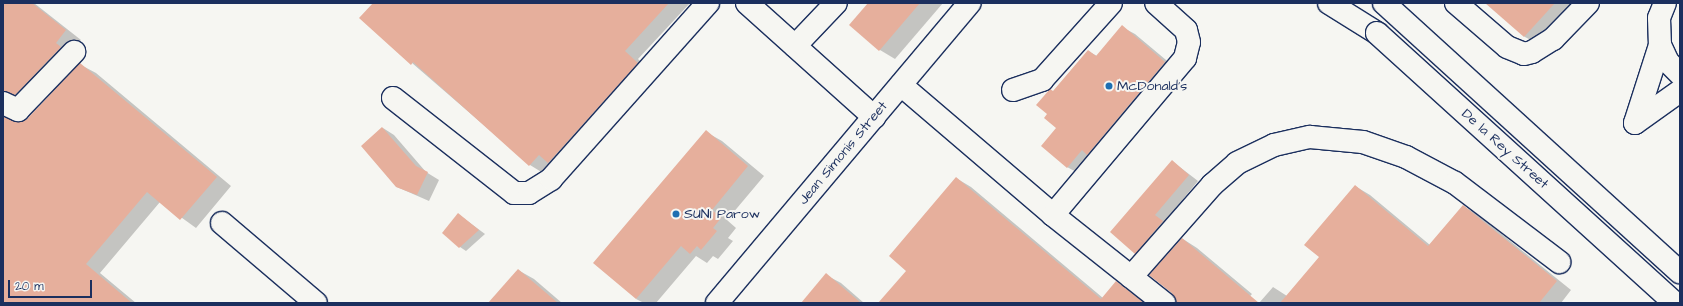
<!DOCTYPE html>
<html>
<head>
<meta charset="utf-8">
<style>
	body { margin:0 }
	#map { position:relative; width:1683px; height:306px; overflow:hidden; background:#f6f6f2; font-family:"Architects Daughter",sans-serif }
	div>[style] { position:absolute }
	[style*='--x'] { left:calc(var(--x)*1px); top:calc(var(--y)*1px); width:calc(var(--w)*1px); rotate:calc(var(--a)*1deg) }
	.shadow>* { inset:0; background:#0003 }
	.building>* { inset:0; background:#e6af9c }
	.roads { filter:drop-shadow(1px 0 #1b2f5e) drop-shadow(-1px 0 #1b2f5e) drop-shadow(0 1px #1b2f5e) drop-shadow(0 -1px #1b2f5e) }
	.minor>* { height:22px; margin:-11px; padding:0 11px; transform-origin:11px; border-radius:11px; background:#f6f6f2 }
	.major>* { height:22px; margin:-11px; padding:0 11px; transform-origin:11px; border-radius:11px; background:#f6f6f2 }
	.rail>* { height:3px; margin:-1.5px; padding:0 1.5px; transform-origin:1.5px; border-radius:1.5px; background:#1b2f5e }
	.bridges { filter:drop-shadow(1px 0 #1b2f5e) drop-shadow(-1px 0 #1b2f5e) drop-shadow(0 1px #1b2f5e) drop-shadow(0 -1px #1b2f5e) }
	.major-bridge>* { height:22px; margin:-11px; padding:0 11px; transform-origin:11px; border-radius:11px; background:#f6f6f2 }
	.dots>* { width:11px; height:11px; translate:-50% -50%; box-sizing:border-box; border:2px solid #f6f6f2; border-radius:50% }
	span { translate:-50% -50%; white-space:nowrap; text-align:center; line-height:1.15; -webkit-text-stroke:4px #f6f6f2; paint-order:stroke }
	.poi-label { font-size:14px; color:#1b2f5e }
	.left { translate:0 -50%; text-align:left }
	.street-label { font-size:14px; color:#1b2f5e }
	.frame { position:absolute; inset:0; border:4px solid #1b2f5e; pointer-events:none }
	.scale { position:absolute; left:8px; top:280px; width:84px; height:18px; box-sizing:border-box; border:2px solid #1b2f5e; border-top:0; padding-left:5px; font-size:12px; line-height:14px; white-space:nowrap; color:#1b2f5e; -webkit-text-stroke:3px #f6f6f2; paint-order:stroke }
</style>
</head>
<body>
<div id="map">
	<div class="shadow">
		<div style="clip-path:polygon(3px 3px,34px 3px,81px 40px,71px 52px,5px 113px,8px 120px,21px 123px,27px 120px,81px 65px,96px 73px,231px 186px,196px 228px,160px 202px,100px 273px,136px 303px,3px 303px)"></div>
		<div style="clip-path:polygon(374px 3px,690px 3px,638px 59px,651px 71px,543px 173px,530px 165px,360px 18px)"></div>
		<div style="clip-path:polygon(869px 3px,943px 3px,895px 59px,880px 50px,851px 25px)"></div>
		<div style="clip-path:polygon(1487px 3px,1578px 3px,1540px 45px,1525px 37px)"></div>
		<div style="clip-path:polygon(1122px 27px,1135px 34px,1178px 70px,1080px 174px,1067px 167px,1057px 128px,1048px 114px,1053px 92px,1088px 51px,1097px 56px)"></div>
		<div style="clip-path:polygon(383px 128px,394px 135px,426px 172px,439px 180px,429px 201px,397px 187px)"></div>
		<div style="clip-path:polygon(706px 132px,722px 141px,764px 176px,727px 220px,736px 228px,728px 238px,733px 241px,718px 259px,713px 256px,707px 263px,696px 256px,656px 303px,644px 303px,636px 299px)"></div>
		<div style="clip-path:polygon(1172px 161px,1198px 181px,1165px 221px,1172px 228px,1145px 259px,1135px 253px)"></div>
		<div style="clip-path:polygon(956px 178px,971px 187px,1103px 298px,1116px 282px,1147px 303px,879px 303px,908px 271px)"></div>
		<div style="clip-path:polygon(1355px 186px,1370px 195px,1430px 245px,1463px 206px,1478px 215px,1571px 290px,1561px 303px,1259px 303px,1273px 287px,1287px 296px,1320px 257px)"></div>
		<div style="clip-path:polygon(458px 214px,485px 234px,466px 251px,460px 247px)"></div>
		<div style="clip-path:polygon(1183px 239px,1197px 248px,1252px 294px,1244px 303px,1176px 303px,1177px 298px,1151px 275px)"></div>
		<div style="clip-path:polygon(518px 270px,534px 279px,562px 303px,489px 303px)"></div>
		<div style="clip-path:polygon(826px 275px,841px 283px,864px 303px,802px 303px)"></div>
	</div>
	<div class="building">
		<div style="clip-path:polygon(3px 3px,32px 3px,66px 30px,56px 43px,61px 47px,15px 95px,3px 91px)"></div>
		<div style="clip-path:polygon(373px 3px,669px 3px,625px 51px,638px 63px,548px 163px,539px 155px,529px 166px,413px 62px,411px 65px,359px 18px)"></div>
		<div style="clip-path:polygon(868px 3px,920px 3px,879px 51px,849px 25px)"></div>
		<div style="clip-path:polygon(1485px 3px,1555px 3px,1524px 37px)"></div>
		<div style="clip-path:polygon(1122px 25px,1165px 62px,1087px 155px,1082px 150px,1067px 168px,1041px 146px,1056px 128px,1044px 118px,1047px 114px,1036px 105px,1050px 89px,1053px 91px,1088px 50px,1096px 56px)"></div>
		<div style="clip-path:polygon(80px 63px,217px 177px,180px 220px,147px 192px,86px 264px,132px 303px,3px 303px,3px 117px,20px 122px,27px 119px)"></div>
		<div style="clip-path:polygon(382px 127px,416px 166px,428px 172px,417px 195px,396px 187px,361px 146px)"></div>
		<div style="clip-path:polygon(706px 130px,748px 166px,712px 210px,721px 218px,713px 228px,717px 231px,701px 250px,697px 246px,690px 254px,681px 246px,636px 299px,593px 263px)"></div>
		<div style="clip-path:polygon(1172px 160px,1189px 175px,1155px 215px,1163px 221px,1135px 254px,1110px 232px)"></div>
		<div style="clip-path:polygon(956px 177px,1101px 299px,1116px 281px,1144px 303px,878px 303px,906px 271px,889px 256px)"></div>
		<div style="clip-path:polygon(1355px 185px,1428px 246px,1463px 205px,1557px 281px,1539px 303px,1280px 303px,1319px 257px,1304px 245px)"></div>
		<div style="clip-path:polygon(458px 213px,479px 230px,459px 248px,442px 233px)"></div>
		<div style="clip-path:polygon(1182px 238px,1259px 303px,1176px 303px,1172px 293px,1149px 275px)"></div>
		<div style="clip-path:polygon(518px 269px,558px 303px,488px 303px)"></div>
		<div style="clip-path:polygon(826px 273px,861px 303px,801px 303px)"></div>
	</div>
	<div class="roads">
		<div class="minor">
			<div style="--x:747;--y:3;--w:171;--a:41.9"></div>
			<div style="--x:1456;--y:3;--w:67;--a:40.8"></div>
			<div style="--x:1507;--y:47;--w:18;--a:22"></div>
			<div style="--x:1524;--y:54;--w:8;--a:-14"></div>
			<div style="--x:1532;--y:52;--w:25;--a:-32"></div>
			<div style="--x:1553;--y:39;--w:50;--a:-45.8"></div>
			<div style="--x:1665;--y:3;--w:16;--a:112"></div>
			<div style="--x:1659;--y:18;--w:27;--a:88"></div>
			<div style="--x:1660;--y:45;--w:19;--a:65"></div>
			<div style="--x:1668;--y:62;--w:17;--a:45"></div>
			<div style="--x:795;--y:46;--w:59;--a:-46.4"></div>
			<div style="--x:901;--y:85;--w:200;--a:40.5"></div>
			<div style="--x:1053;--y:215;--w:142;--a:38.4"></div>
			<div style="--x:1013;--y:90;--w:31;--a:-19"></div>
			<div style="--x:1042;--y:80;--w:103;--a:-48.1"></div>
			<div style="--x:393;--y:98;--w:154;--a:38.1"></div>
			<div style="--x:514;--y:193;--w:15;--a:0"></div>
			<div style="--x:529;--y:193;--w:26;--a:-32"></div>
			<div style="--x:551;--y:179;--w:236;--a:-48.3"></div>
			<div style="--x:3;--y:103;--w:17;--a:25"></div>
			<div style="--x:18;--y:110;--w:81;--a:-46"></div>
			<div style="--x:1635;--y:123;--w:82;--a:-72.2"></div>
			<div style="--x:1635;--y:123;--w:55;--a:-35.4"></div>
			<div style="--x:1053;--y:215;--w:205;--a:-49.9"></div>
			<div style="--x:1185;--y:58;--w:16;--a:-76"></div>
			<div style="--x:1189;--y:42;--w:12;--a:-104"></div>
			<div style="--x:1186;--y:30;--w:40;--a:-138"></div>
			<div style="--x:222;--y:223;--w:123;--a:40.4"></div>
			<div style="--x:1131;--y:277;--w:123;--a:-48.6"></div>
			<div style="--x:1212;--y:185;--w:33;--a:-41"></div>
			<div style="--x:1237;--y:163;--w:41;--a:-25.9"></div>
			<div style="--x:1274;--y:145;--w:37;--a:-13"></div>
			<div style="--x:1310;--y:137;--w:53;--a:5.4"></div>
			<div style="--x:1363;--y:142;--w:46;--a:19.2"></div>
			<div style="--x:1406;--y:157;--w:55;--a:28"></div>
			<div style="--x:1455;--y:183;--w:131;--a:37.2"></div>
			<div style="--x:717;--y:303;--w:392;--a:-49.9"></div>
		</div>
		<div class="major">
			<div style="--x:1329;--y:3;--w:57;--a:32"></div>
			<div style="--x:1384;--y:3;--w:400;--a:42.3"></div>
		</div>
	</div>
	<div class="rail">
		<div style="--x:1674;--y:303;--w:9;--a:-49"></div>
	</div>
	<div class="bridges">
		<div class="major-bridge">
			<div style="--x:1377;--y:33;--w:402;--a:42.2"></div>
		</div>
	</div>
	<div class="dots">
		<div style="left:1109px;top:86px;background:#1f6fb2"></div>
		<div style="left:676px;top:214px;background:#1f6fb2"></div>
	</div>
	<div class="poi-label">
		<span class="left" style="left:1117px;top:86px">McDonald's</span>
		<span class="left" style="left:684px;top:214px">SUN1 Parow</span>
	</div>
	<div class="street-label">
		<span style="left:1505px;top:149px;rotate:42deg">De la Rey Street</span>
		<span style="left:843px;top:153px;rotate:-50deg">Jean Simonis Street</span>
	</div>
	<div class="frame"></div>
	<div class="scale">20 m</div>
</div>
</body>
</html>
